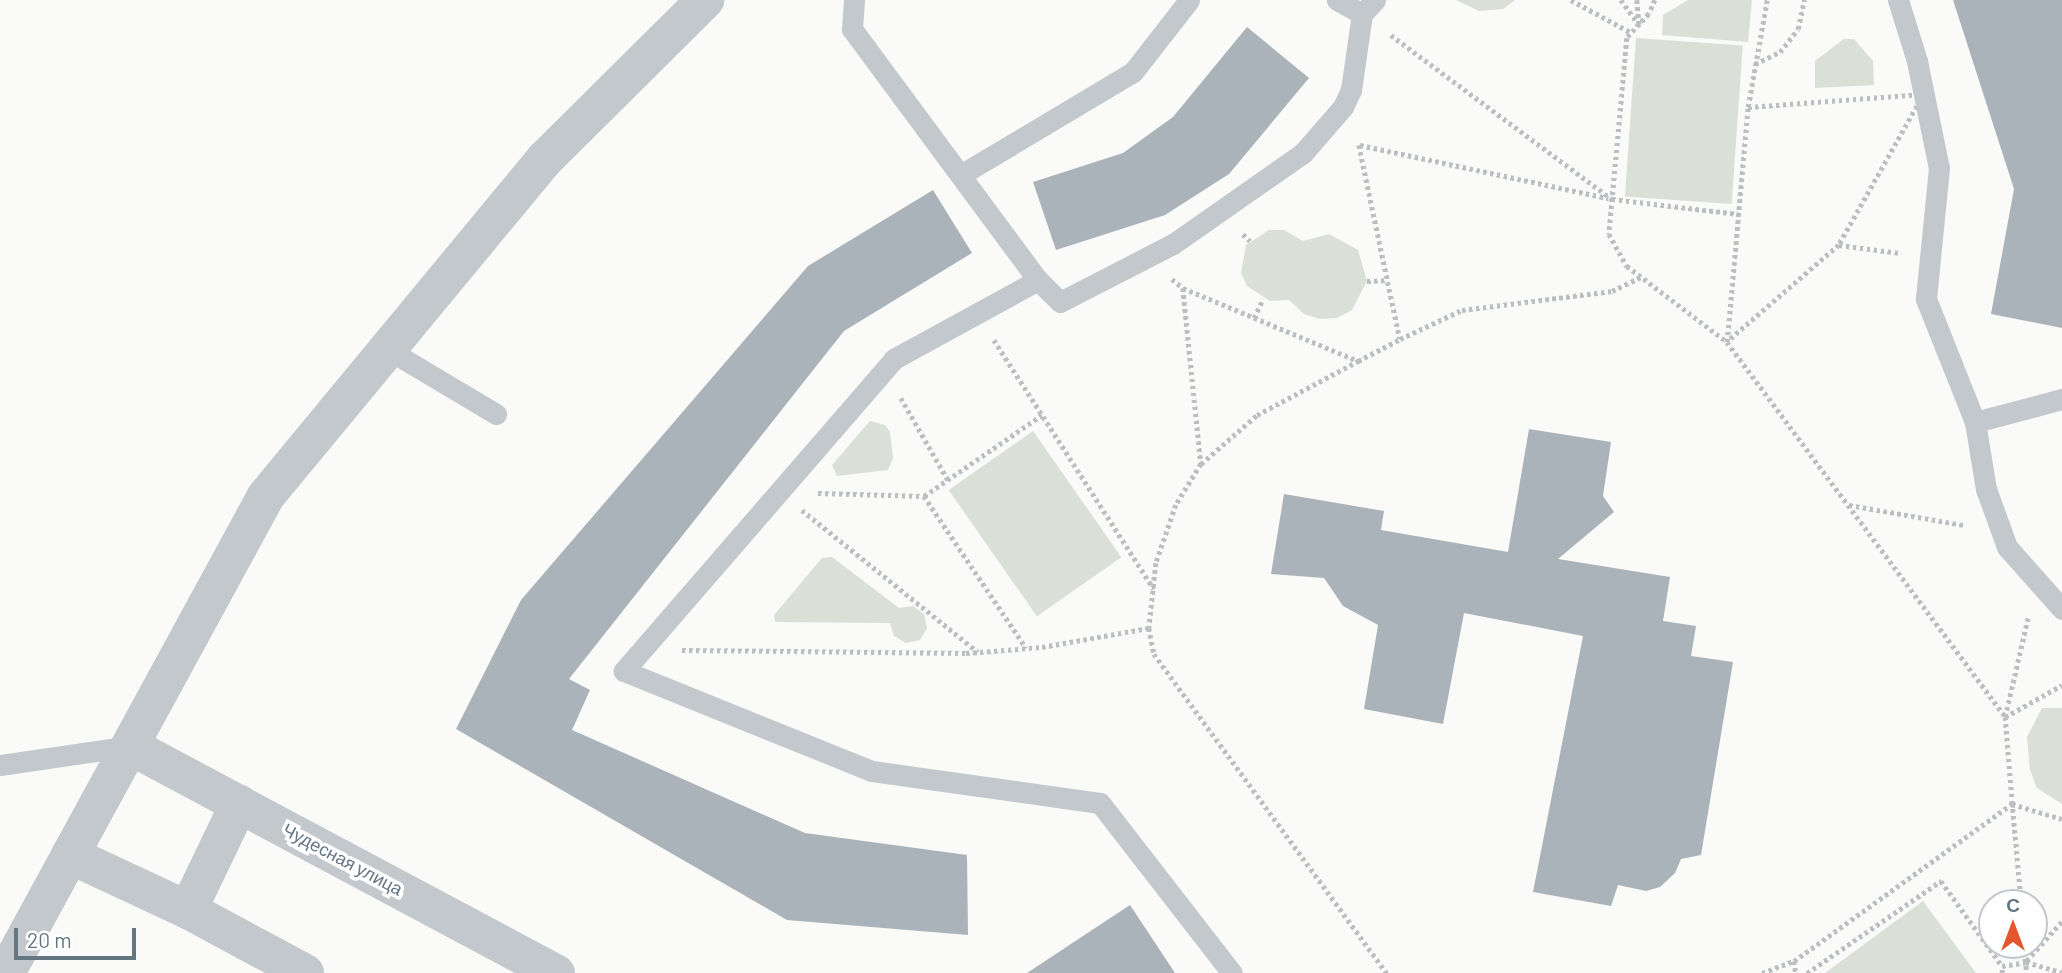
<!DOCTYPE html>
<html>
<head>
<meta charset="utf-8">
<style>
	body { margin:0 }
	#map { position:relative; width:2062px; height:973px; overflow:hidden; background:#fafaf8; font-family:Barlow,sans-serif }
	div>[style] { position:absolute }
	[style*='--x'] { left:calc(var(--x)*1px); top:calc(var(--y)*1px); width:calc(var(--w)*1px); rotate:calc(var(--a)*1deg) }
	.green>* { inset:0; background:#dadfd7; transform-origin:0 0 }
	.building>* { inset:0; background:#aab3b9 }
	.path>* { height:4.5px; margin-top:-2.25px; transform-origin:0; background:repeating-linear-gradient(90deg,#bbbfc2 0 3.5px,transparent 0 7px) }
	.service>* { height:21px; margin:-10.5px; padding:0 10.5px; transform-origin:10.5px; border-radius:10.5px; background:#c3c8cc }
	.minor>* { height:38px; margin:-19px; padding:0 19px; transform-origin:19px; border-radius:19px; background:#c3c8cc }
	.tertiary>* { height:38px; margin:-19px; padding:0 19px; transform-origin:19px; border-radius:19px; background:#c3c8cc }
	span { translate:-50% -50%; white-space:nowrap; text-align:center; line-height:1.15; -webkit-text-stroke:7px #fff; paint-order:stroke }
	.street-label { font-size:18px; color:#657683 }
	.north { position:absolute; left:1978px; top:889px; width:70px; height:70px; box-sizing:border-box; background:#fff; border:2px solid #c1c8cd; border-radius:50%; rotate:0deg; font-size:19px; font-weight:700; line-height:28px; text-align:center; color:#657683 }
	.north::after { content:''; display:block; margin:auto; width:24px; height:32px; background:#e4572e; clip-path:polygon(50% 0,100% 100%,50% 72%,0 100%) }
	.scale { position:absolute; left:14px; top:928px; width:122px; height:32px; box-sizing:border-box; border:4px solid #657683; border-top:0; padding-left:9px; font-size:21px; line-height:24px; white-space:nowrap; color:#657683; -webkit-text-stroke:5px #fff; paint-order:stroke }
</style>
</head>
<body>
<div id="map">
	<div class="green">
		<div style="clip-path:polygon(1456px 0,1515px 0,1503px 9px,1479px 11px)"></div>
		<div style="clip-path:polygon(1688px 0,1752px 0,1748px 42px,1662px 35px,1663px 15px)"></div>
		<div style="left:1636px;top:38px;width:107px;height:159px;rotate:4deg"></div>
		<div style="clip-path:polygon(1844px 39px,1854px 39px,1873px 61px,1874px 85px,1815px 88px,1815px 61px)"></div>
		<div style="clip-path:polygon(1269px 230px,1284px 230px,1303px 241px,1329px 234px,1358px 250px,1367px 281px,1352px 310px,1337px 318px,1320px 319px,1304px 314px,1289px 300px,1270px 301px,1247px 286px,1241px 273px,1246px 245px)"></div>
		<div style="clip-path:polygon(870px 421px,885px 425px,890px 432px,893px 458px,888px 470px,837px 476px,832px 465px)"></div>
		<div style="left:1033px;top:431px;width:154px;height:103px;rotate:55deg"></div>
		<div style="clip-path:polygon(832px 557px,899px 608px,913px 606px,924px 614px,927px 628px,920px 640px,906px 643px,894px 636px,890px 623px,775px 622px,774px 615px,822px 558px)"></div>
		<div style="clip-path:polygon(2042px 708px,2062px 708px,2062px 804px,2037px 788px,2030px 770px,2027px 737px)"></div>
		<div style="clip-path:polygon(1923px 901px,1976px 973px,1825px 973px)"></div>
	</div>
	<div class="building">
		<div style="clip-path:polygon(1953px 0,2062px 0,2062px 328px,1991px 314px,2014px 189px)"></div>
		<div style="clip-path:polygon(1247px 27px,1309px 78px,1229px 174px,1165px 215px,1056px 250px,1033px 182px,1123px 153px,1173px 117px)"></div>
		<div style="clip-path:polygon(933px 190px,972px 253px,844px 331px,569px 679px,590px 690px,572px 730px,805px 833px,967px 855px,968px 935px,787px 920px,456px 729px,521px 600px,808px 266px)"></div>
		<div style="clip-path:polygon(1529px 429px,1611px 442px,1603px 496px,1614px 512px,1558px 559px,1670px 577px,1663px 621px,1696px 626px,1691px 656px,1733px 662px,1701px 855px,1681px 859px,1675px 873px,1660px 887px,1646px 891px,1618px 885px,1611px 906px,1533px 892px,1583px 636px,1464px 613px,1443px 724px,1364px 709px,1378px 625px,1343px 606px,1324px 578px,1271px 574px,1284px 494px,1384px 511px,1381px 530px,1508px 552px)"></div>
		<div style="clip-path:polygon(1130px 905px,1175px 973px,1027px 973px)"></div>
	</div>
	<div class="path">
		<div style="--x:1571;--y:0;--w:69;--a:28.4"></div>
		<div style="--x:1621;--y:0;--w:31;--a:54"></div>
		<div style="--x:1637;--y:0;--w:24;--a:85"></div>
		<div style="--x:1655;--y:0;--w:15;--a:113"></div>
		<div style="--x:1649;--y:14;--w:33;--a:133"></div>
		<div style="--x:1627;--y:38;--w:197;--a:95.2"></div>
		<div style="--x:1609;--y:234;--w:37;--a:61"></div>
		<div style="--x:1627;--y:266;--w:126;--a:37.2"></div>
		<div style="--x:1727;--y:342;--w:467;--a:53.4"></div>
		<div style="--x:2005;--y:717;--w:65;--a:-29.3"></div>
		<div style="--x:1391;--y:35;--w:275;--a:36.6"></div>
		<div style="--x:1612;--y:199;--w:127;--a:6.8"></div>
		<div style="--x:1755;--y:64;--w:28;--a:-26"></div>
		<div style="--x:1780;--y:52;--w:29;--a:-52"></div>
		<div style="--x:1798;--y:29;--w:30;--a:-78"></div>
		<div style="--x:1924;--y:94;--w:173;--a:119.4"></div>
		<div style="--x:1839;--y:245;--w:148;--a:139.1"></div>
		<div style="--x:1727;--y:342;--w:236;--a:-84.9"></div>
		<div style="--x:1748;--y:107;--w:176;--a:-4.2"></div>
		<div style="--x:1748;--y:107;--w:109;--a:-79.9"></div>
		<div style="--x:1359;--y:145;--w:198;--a:78.1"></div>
		<div style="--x:1400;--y:339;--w:68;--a:-25.1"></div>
		<div style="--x:1462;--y:310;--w:151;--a:-7.2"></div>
		<div style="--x:1612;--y:291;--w:32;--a:-26"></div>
		<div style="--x:1360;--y:145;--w:254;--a:12.1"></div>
		<div style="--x:1243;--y:234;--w:10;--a:45"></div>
		<div style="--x:1839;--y:245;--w:63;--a:7.4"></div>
		<div style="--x:1172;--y:279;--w:14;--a:39"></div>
		<div style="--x:1183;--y:288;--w:190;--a:22.6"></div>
		<div style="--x:1358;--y:361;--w:47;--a:-27.6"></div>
		<div style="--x:1367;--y:281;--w:21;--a:-3"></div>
		<div style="--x:1183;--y:288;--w:177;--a:84.2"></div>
		<div style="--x:1201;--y:464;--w:74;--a:-41.2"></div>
		<div style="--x:1257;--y:415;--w:115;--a:-28.1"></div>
		<div style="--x:1254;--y:318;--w:21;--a:-65"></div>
		<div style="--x:994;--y:340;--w:296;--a:57.3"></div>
		<div style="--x:901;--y:398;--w:95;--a:60.2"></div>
		<div style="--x:1201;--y:464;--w:48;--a:121.4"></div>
		<div style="--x:1176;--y:505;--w:61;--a:109"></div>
		<div style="--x:1156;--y:563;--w:65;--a:96.1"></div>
		<div style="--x:1149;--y:628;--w:26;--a:79"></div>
		<div style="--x:1154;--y:654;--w:395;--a:53.9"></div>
		<div style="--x:818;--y:493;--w:106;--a:1.6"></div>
		<div style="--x:924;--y:496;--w:143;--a:-34.5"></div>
		<div style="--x:924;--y:496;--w:183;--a:56.1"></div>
		<div style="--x:1849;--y:505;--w:117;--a:9.9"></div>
		<div style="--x:802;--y:510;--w:226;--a:38.9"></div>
		<div style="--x:682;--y:650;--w:284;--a:0.6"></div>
		<div style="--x:966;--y:653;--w:76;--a:-4.5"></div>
		<div style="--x:1042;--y:647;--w:109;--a:-10.1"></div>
		<div style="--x:2021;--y:903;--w:99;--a:-95.2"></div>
		<div style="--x:2012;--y:804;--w:52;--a:16.7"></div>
		<div style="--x:2062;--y:922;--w:54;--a:132"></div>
		<div style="--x:2026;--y:962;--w:37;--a:16"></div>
		<div style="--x:2024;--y:945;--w:28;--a:84"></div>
		<div style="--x:1794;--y:961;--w:12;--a:81"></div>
		<div style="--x:1762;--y:973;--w:34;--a:-21"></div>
		<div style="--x:1794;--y:961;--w:269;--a:-35.8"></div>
		<div style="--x:2012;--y:804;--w:87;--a:-94.6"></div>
		<div style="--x:2005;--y:717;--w:103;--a:-77"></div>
		<div style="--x:1807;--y:973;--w:163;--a:-34.5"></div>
		<div style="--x:1941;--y:881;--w:105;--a:54.3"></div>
		<div style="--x:2002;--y:973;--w:7;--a:-90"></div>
		<div style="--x:2002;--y:966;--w:24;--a:-9"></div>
	</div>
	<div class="service">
		<div style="--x:854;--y:0;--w:29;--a:94"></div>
		<div style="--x:852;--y:29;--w:312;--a:53.5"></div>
		<div style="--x:1038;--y:280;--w:164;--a:151.3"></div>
		<div style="--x:894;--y:359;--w:413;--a:130.9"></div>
		<div style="--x:624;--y:671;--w:267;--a:22"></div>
		<div style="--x:872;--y:771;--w:230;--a:8"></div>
		<div style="--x:1100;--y:803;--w:215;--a:52.2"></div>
		<div style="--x:1337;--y:0;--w:29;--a:29"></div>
		<div style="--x:1362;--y:14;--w:19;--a:-47"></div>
		<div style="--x:1898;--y:0;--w:64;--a:72.7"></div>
		<div style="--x:1917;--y:61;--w:109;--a:78.4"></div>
		<div style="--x:1939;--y:168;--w:132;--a:95.7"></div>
		<div style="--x:1926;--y:299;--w:132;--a:68.3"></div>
		<div style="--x:1975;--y:422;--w:68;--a:80.7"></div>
		<div style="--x:1986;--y:489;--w:62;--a:70.1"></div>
		<div style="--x:2007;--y:547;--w:83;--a:48.4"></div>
		<div style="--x:962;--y:174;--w:199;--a:-30.8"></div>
		<div style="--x:1133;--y:72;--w:91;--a:-52.1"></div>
		<div style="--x:1038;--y:280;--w:31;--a:45"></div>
		<div style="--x:1060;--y:302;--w:127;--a:-27.2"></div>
		<div style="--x:1173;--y:244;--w:159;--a:-35"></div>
		<div style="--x:1303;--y:153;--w:61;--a:-49"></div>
		<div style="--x:1343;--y:107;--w:19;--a:-65"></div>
		<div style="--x:1351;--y:90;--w:77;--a:-81.8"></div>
		<div style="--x:387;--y:349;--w:127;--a:30.8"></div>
		<div style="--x:1975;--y:422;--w:90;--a:-14.8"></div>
		<div style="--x:0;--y:765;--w:131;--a:-8.3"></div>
	</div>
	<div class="minor">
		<div style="--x:188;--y:910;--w:118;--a:-64.3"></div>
	</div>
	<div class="tertiary">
		<div style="--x:130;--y:746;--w:483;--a:28.1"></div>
		<div style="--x:70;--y:855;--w:130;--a:25"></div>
		<div style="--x:188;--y:910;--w:133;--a:28.3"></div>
		<div style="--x:6;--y:973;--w:543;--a:-61.41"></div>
		<div style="--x:266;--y:496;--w:438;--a:-50.4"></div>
		<div style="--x:545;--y:159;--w:226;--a:-44.8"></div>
	</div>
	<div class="street-label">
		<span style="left:343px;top:859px;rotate:28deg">Чудесная улица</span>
	</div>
	<div class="north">С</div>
	<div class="scale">20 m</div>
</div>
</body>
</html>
